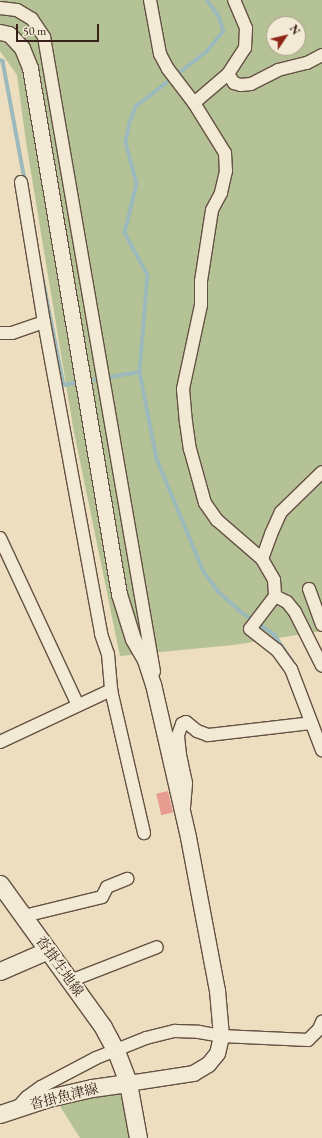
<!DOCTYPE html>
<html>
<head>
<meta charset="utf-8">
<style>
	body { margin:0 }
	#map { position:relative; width:322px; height:1138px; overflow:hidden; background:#eddebf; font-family:"EB Garamond","Noto Serif JP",serif }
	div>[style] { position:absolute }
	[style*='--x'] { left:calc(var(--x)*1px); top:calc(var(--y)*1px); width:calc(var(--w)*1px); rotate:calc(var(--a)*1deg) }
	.green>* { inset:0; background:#b4c295 }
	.stream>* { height:3.5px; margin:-1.75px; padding:0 1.75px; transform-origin:1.75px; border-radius:1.75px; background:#9cbabb }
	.building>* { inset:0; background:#e69c8e; transform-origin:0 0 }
	.roads { filter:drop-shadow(1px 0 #645143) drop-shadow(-1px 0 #645143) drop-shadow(0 1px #645143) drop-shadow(0 -1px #645143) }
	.minor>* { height:12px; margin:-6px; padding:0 6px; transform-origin:6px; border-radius:6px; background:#f3ead5 }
	.tertiary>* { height:15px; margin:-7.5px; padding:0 7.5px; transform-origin:7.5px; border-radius:7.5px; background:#f3ead5 }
	.secondary>* { height:17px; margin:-8.5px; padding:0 8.5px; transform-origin:8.5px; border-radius:8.5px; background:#f3ead5 }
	span { translate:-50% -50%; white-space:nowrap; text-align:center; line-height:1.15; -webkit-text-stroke:3.5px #f3ead5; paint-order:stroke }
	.street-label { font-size:14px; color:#37221a }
	.north { position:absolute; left:266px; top:16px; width:40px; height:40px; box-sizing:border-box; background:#f3ead5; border:1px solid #a89a8a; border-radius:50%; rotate:55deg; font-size:11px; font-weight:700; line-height:16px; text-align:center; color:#37221a }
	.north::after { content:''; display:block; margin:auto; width:14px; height:18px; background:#8f2418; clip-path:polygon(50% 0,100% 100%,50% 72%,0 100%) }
	.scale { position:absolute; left:16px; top:24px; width:83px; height:18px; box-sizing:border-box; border:2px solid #37221a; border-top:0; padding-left:5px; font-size:12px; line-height:14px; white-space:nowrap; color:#37221a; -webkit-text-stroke:3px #f3ead5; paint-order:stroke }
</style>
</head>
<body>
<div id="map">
	<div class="green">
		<div style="clip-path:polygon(evenodd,0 0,322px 0,322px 631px,233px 645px,120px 656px,73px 427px,26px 142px,17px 75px,0 51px,0 0,274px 24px,298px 24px,298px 48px,274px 48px,274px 24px)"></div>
		<div style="clip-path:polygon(118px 1090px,122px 1095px,129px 1138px,80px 1138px,58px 1103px)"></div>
	</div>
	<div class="stream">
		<div style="--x:207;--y:0;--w:20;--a:53"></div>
		<div style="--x:219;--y:16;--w:16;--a:72"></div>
		<div style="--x:224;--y:31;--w:26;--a:129"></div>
		<div style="--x:208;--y:51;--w:91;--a:142.1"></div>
		<div style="--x:136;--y:107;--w:17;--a:111"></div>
		<div style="--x:130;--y:123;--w:19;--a:102"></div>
		<div style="--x:126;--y:142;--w:43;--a:75.3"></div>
		<div style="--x:137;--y:184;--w:50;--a:103.8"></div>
		<div style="--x:125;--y:233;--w:48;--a:61.3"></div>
		<div style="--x:148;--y:275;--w:97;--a:94.7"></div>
		<div style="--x:140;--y:372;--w:89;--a:78.9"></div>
		<div style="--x:157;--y:459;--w:122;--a:67.4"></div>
		<div style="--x:204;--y:572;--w:25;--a:53"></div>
		<div style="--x:219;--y:592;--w:30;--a:42"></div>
		<div style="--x:241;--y:612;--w:40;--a:34"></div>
		<div style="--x:274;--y:634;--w:36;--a:56"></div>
		<div style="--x:0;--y:60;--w:3;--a:18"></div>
		<div style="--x:3;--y:61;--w:121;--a:79.5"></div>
		<div style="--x:40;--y:263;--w:124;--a:78.9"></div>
		<div style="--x:64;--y:385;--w:16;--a:-11"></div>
		<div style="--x:86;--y:381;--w:55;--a:-9.5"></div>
	</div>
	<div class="building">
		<div style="left:168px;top:791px;width:22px;height:12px;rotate:77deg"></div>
	</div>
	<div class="roads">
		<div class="minor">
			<div style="--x:150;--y:0;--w:55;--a:79.5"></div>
			<div style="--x:160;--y:54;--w:17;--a:62"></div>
			<div style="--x:168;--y:69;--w:43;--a:52.6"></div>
			<div style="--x:194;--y:103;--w:59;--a:58.2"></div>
			<div style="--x:225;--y:153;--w:18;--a:87"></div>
			<div style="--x:226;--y:171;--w:23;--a:103"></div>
			<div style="--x:221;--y:193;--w:19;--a:118"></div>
			<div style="--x:212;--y:210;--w:72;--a:98.8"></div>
			<div style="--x:201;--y:281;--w:24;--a:90"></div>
			<div style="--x:201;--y:305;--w:86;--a:102.1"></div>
			<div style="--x:183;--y:389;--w:33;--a:85"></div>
			<div style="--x:186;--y:422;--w:27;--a:82"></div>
			<div style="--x:190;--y:449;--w:56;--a:74.5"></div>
			<div style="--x:205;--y:503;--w:21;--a:55"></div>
			<div style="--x:217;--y:520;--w:60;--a:40.9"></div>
			<div style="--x:262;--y:559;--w:24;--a:60"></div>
			<div style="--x:274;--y:580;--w:16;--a:86"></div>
			<div style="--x:275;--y:596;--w:41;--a:127.1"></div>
			<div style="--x:250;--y:629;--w:34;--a:38"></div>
			<div style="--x:277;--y:650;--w:24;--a:54"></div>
			<div style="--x:291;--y:669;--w:87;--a:69.1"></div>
			<div style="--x:0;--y:8;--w:17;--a:7"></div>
			<div style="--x:17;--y:10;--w:17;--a:31"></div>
			<div style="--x:32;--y:19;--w:22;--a:56"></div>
			<div style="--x:44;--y:37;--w:644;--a:80.17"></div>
			<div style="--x:228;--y:74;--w:31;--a:-57"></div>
			<div style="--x:245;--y:48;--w:20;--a:-87"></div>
			<div style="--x:246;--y:28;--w:30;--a:-113"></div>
			<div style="--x:194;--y:103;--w:45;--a:-40.5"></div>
			<div style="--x:228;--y:74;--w:11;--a:56"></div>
			<div style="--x:234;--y:83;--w:7;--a:16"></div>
			<div style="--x:241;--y:85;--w:10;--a:-6"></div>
			<div style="--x:251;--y:84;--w:30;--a:-27"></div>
			<div style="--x:278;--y:70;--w:30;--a:-14"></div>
			<div style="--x:307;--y:63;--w:17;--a:-28"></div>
			<div style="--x:21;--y:182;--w:142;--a:80.7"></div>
			<div style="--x:0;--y:333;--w:12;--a:0"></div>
			<div style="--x:12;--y:333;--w:34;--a:-19"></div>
			<div style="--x:44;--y:322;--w:317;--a:79.6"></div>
			<div style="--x:101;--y:634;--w:21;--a:71"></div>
			<div style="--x:108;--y:654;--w:36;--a:85"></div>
			<div style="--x:111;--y:690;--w:147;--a:77"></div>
			<div style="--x:0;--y:538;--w:184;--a:65"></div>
			<div style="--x:262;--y:559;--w:27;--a:-70"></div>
			<div style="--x:271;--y:534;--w:24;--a:-66"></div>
			<div style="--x:281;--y:512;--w:57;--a:-44.3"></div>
			<div style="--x:309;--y:589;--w:38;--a:70"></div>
			<div style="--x:275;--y:596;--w:13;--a:27"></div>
			<div style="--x:287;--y:602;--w:13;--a:51"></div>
			<div style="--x:295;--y:612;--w:60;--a:63.4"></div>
			<div style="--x:0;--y:742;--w:123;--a:-25.1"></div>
			<div style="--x:184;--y:807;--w:24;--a:-85"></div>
			<div style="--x:186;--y:783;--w:29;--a:-102"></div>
			<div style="--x:180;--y:755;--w:20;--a:-96"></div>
			<div style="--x:178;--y:735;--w:12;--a:-70"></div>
			<div style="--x:182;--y:724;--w:4;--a:-27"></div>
			<div style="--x:186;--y:722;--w:14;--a:39"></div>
			<div style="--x:197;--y:731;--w:12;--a:20"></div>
			<div style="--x:208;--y:735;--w:104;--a:-6.6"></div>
			<div style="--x:24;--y:916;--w:80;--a:-13.7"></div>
			<div style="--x:102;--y:897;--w:11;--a:-63"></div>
			<div style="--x:107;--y:887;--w:22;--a:-22"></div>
			<div style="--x:70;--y:981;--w:93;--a:-21.3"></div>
			<div style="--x:18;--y:1107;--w:13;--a:-48"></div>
			<div style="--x:27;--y:1097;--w:17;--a:-36"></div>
			<div style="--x:41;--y:1087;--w:62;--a:-27.8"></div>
			<div style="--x:96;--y:1058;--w:54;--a:-21.8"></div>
			<div style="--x:146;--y:1038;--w:30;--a:-14"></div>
			<div style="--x:175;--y:1031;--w:24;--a:2"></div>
			<div style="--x:199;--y:1032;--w:22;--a:10"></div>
			<div style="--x:221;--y:1036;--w:87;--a:2.6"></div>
			<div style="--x:308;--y:1040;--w:16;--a:-45"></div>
			<div style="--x:319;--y:1029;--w:8;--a:-67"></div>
		</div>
		<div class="tertiary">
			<div style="--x:0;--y:32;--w:9;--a:13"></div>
			<div style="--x:9;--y:34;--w:19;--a:47"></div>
			<div style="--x:22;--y:48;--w:22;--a:68"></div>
			<div style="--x:30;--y:68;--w:533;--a:80.4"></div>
			<div style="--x:119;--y:594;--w:47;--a:72.7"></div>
			<div style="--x:133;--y:639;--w:24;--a:60"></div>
			<div style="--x:145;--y:660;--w:25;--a:72"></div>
			<div style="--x:153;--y:684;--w:157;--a:77.1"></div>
			<div style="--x:188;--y:837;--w:156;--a:79.3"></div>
			<div style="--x:217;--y:990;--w:46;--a:85"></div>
			<div style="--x:221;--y:1036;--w:17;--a:103"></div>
			<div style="--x:217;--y:1053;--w:14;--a:129"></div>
			<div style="--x:208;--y:1064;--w:17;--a:149"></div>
			<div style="--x:193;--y:1073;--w:66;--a:171.3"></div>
		</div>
		<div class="secondary">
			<div style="--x:0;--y:884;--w:176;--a:54.2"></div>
			<div style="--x:103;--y:1027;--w:27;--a:62"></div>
			<div style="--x:116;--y:1051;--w:34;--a:69"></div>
			<div style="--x:128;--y:1083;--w:56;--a:79.7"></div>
			<div style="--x:0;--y:971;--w:52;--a:-23.6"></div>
			<div style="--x:0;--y:1114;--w:51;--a:-18.4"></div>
			<div style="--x:48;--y:1098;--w:45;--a:-12.8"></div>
			<div style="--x:92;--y:1088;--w:36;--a:-8"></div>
		</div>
	</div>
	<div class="street-label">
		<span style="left:60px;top:966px;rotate:54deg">沓掛生地線</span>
		<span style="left:64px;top:1096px;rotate:-14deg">沓掛魚津線</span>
	</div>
	<div class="north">N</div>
	<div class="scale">50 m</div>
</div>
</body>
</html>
